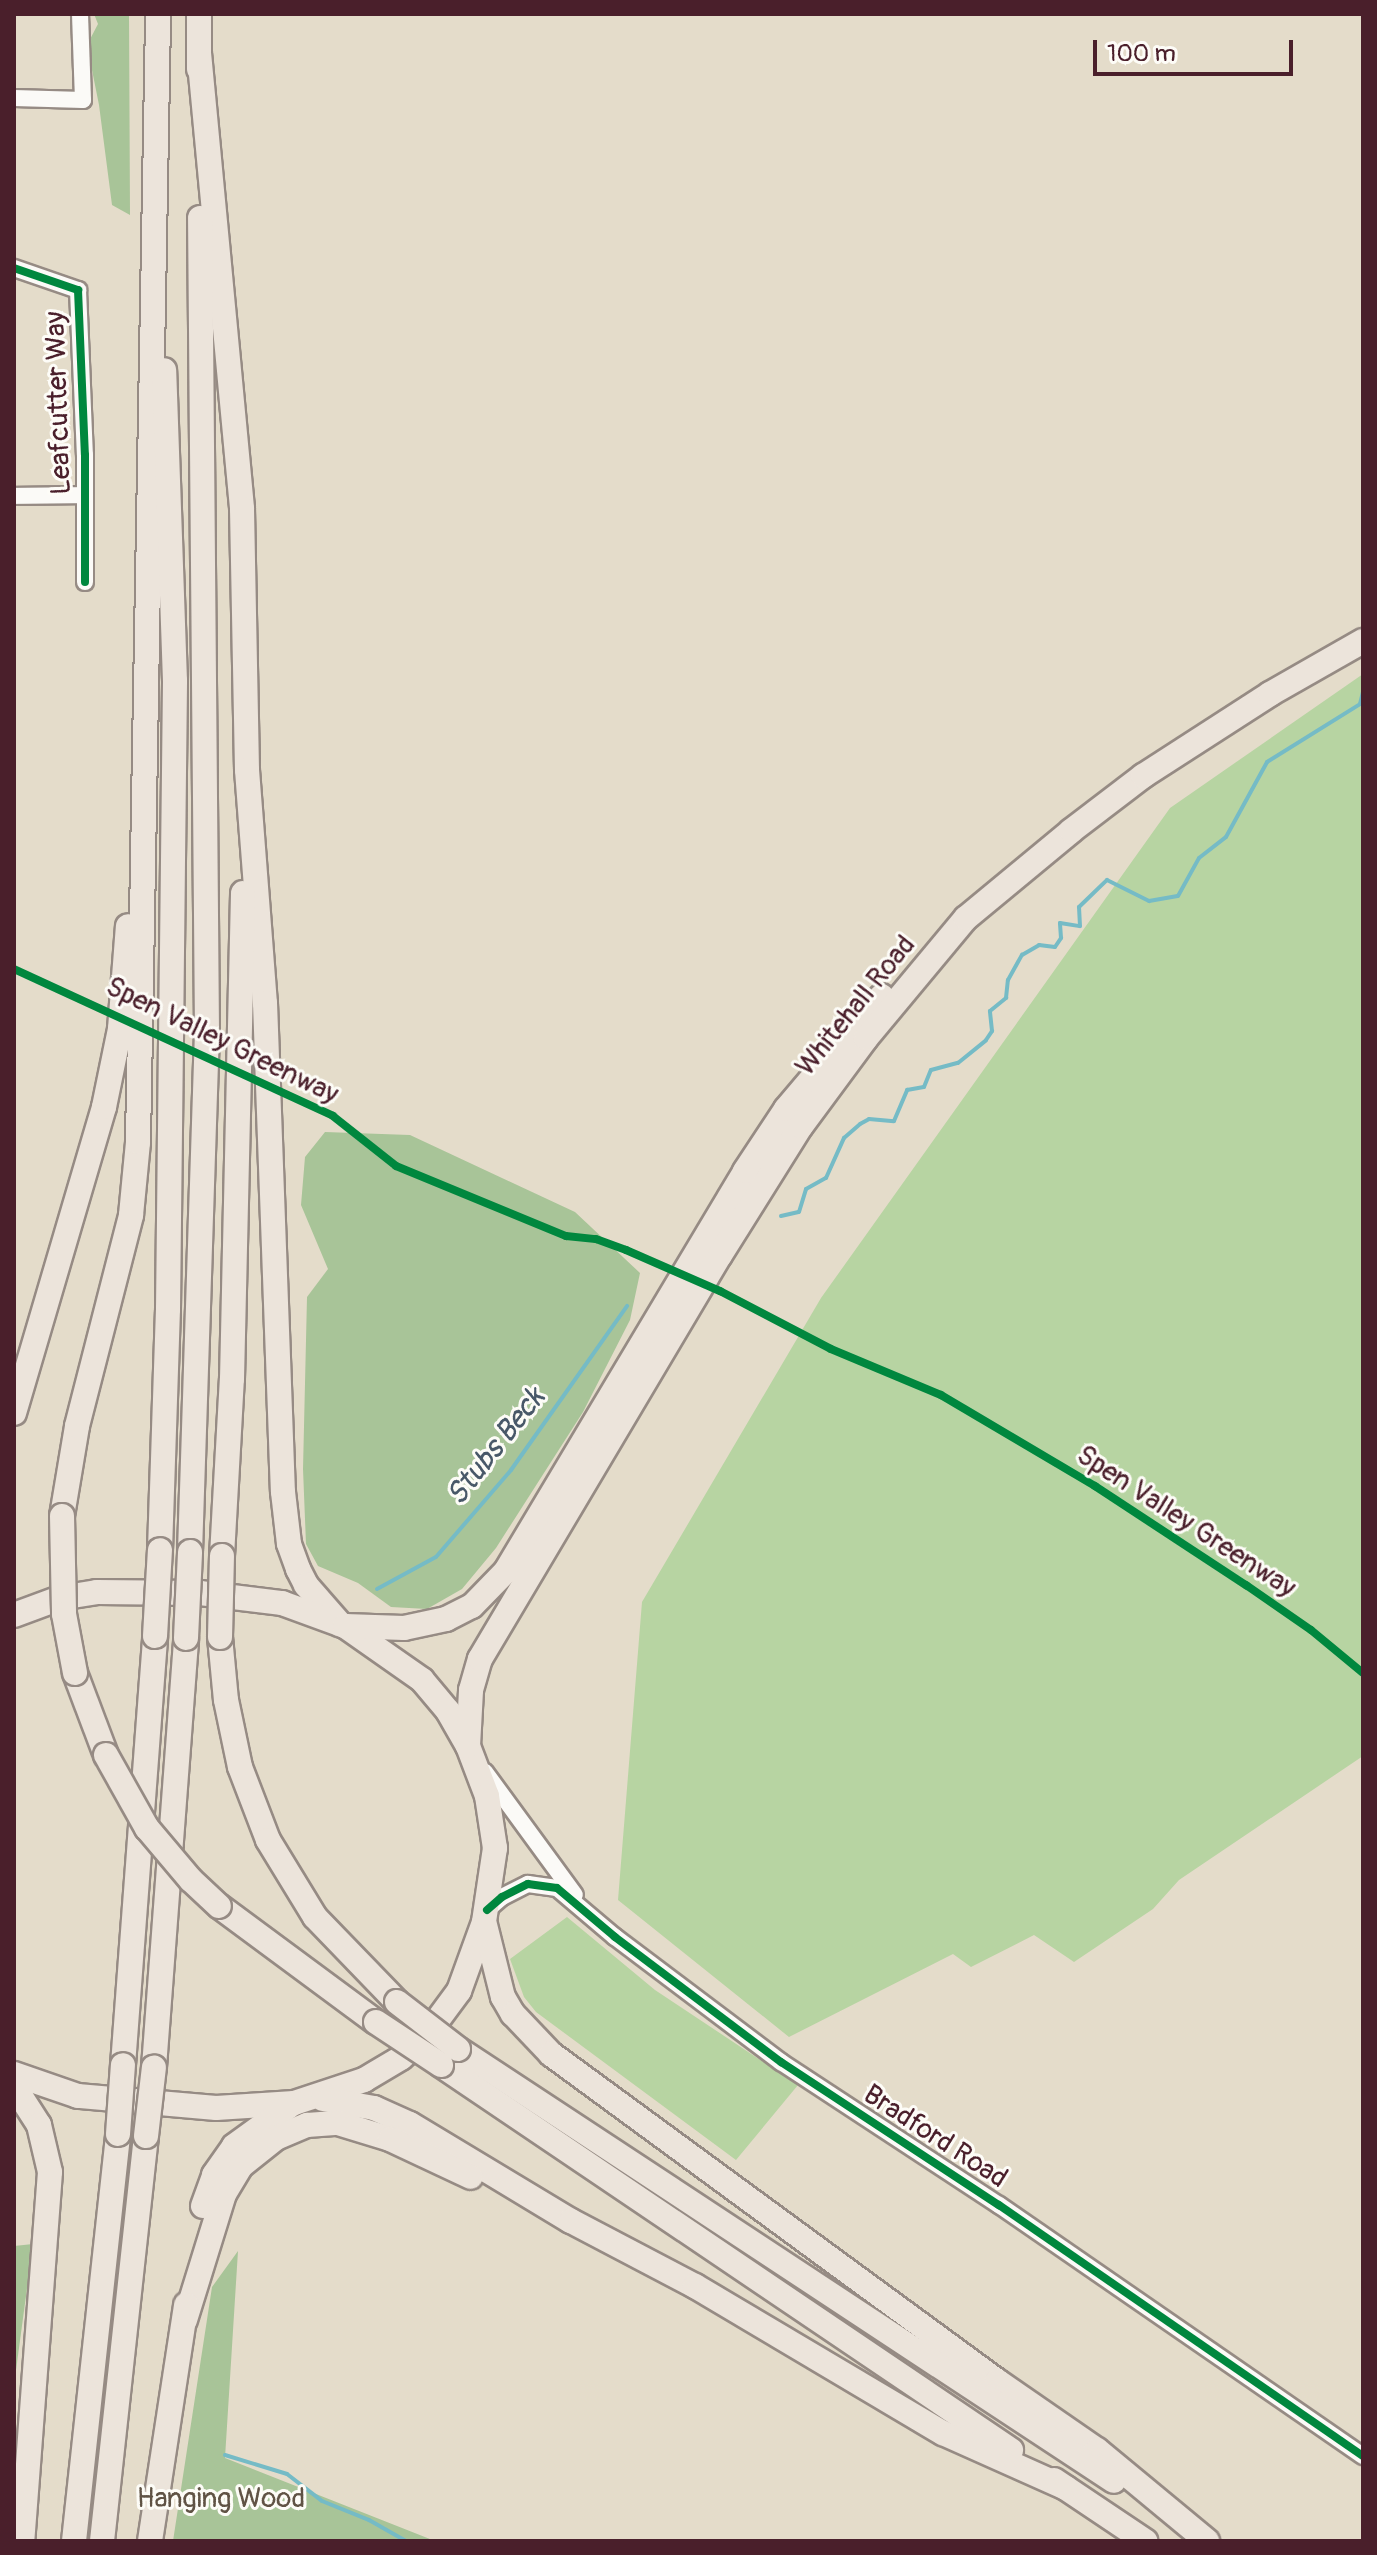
<!DOCTYPE html>
<html>
<head>
<meta charset="utf-8">
<style>
	body { margin:0 }
	#map { position:relative; width:1377px; height:2555px; overflow:hidden; background:#e4dcca; font-family:Pangolin,sans-serif }
	div>[style] { position:absolute }
	[style*='--x'] { left:calc(var(--x)*1px); top:calc(var(--y)*1px); width:calc(var(--w)*1px); rotate:calc(var(--a)*1deg) }
	.green>* { inset:0; background:#b7d4a2 }
	.forest>* { inset:0; background:#a8c498 }
	.stream>* { height:4px; margin:-2px; padding:0 2px; transform-origin:2px; border-radius:2px; background:#75bbc6 }
	.roads { filter:drop-shadow(2px 0 #968b84) drop-shadow(-2px 0 #968b84) drop-shadow(0 2px #968b84) drop-shadow(0 -2px #968b84) }
	.minor>* { height:16px; margin:-8px; padding:0 8px; transform-origin:8px; border-radius:8px; background:#fbfaf7 }
	.highway>* { height:24px; margin:-12px; padding:0 12px; transform-origin:12px; border-radius:12px; background:#ece4db }
	.bridges { filter:drop-shadow(2px 0 #968b84) drop-shadow(-2px 0 #968b84) drop-shadow(0 2px #968b84) drop-shadow(0 -2px #968b84) }
	.highway-bridge>* { height:24px; margin:-12px; padding:0 12px; transform-origin:12px; border-radius:12px; background:#ece4db }
	.cycleway>* { height:8px; margin:-4px; padding:0 4px; transform-origin:4px; border-radius:4px; background:#00873e }
	span { translate:-50% -50%; white-space:nowrap; text-align:center; line-height:1.15; -webkit-text-stroke:6px #fdfcf7; paint-order:stroke }
	.street-label { font-size:28px; color:#4a1f2b }
	.park-label { font-size:28px; color:#605345 }
	.water-label { font-size:30px; color:#485868; font-style:italic }
	.frame { position:absolute; inset:0; border:16px solid #4a1f2b; pointer-events:none }
	.scale { position:absolute; left:1093px; top:40px; width:200px; height:36px; box-sizing:border-box; border:4px solid #4a1f2b; border-top:0; padding-left:10px; font-size:24px; line-height:28px; white-space:nowrap; color:#4a1f2b; -webkit-text-stroke:6px #fdfcf7; paint-order:stroke }
</style>
</head>
<body>
<div id="map">
	<div class="green">
		<div style="clip-path:polygon(1363px 674px,1363px 1756px,1179px 1880px,1153px 1909px,1074px 1962px,1034px 1935px,971px 1967px,953px 1954px,789px 2037px,618px 1900px,642px 1602px,821px 1298px,1170px 808px)"></div>
		<div style="clip-path:polygon(567px 1917px,655px 1990px,798px 2085px,736px 2160px,536px 2012px,524px 1997px,510px 1959px)"></div>
	</div>
	<div class="forest">
		<div style="clip-path:polygon(94px 14px,129px 14px,130px 215px,112px 205px,99px 105px,87px 45px,98px 24px)"></div>
		<div style="clip-path:polygon(325px 1132px,410px 1135px,575px 1212px,640px 1273px,630px 1320px,583px 1412px,496px 1548px,462px 1589px,427px 1609px,391px 1607px,358px 1583px,318px 1566px,306px 1544px,303px 1469px,307px 1297px,328px 1269px,301px 1205px,305px 1157px)"></div>
		<div style="clip-path:polygon(33px 2244px,14px 2385px,14px 2246px)"></div>
		<div style="clip-path:polygon(238px 2251px,225px 2458px,435px 2541px,173px 2541px,212px 2287px)"></div>
	</div>
	<div class="stream">
		<div style="--x:781;--y:1216;--w:18;--a:-13"></div>
		<div style="--x:799;--y:1212;--w:24;--a:-73"></div>
		<div style="--x:806;--y:1189;--w:23;--a:-29"></div>
		<div style="--x:826;--y:1178;--w:44;--a:-65.8"></div>
		<div style="--x:844;--y:1138;--w:21;--a:-41"></div>
		<div style="--x:860;--y:1124;--w:10;--a:-29"></div>
		<div style="--x:869;--y:1119;--w:25;--a:5"></div>
		<div style="--x:894;--y:1121;--w:34;--a:-67"></div>
		<div style="--x:907;--y:1090;--w:17;--a:-10"></div>
		<div style="--x:924;--y:1087;--w:18;--a:-68"></div>
		<div style="--x:931;--y:1070;--w:28;--a:-15"></div>
		<div style="--x:958;--y:1063;--w:36;--a:-39"></div>
		<div style="--x:986;--y:1040;--w:11;--a:-56"></div>
		<div style="--x:992;--y:1031;--w:20;--a:-96"></div>
		<div style="--x:990;--y:1011;--w:21;--a:-39"></div>
		<div style="--x:1006;--y:998;--w:18;--a:-84"></div>
		<div style="--x:1008;--y:980;--w:29;--a:-61"></div>
		<div style="--x:1022;--y:955;--w:20;--a:-30"></div>
		<div style="--x:1039;--y:945;--w:16;--a:7"></div>
		<div style="--x:1055;--y:947;--w:11;--a:-56"></div>
		<div style="--x:1061;--y:938;--w:15;--a:-94"></div>
		<div style="--x:1060;--y:923;--w:20;--a:9"></div>
		<div style="--x:1080;--y:926;--w:19;--a:-93"></div>
		<div style="--x:1079;--y:907;--w:39;--a:-44"></div>
		<div style="--x:1107;--y:880;--w:47;--a:26.6"></div>
		<div style="--x:1149;--y:901;--w:29;--a:-10"></div>
		<div style="--x:1178;--y:896;--w:43;--a:-61.1"></div>
		<div style="--x:1199;--y:858;--w:34;--a:-38"></div>
		<div style="--x:1226;--y:837;--w:85;--a:-61.3"></div>
		<div style="--x:1267;--y:762;--w:110;--a:-31.9"></div>
		<div style="--x:1360;--y:704;--w:12;--a:-76"></div>
		<div style="--x:377;--y:1589;--w:67;--a:-28.5"></div>
		<div style="--x:436;--y:1557;--w:115;--a:-49.2"></div>
		<div style="--x:511;--y:1470;--w:201;--a:-54.7"></div>
		<div style="--x:225;--y:2455;--w:65;--a:17"></div>
		<div style="--x:287;--y:2474;--w:44;--a:37.6"></div>
		<div style="--x:322;--y:2501;--w:51;--a:22"></div>
		<div style="--x:369;--y:2520;--w:43;--a:29.6"></div>
	</div>
	<div class="roads">
		<div class="minor">
			<div style="--x:14;--y:98;--w:69;--a:1.7"></div>
			<div style="--x:83;--y:100;--w:86;--a:-92"></div>
			<div style="--x:14;--y:268;--w:68;--a:19"></div>
			<div style="--x:78;--y:290;--w:165;--a:87.6"></div>
			<div style="--x:85;--y:455;--w:127;--a:90"></div>
			<div style="--x:14;--y:496;--w:71;--a:-0.8"></div>
			<div style="--x:485;--y:1772;--w:152;--a:53.8"></div>
			<div style="--x:487;--y:1910;--w:20;--a:-41"></div>
			<div style="--x:502;--y:1897;--w:29;--a:-27"></div>
			<div style="--x:528;--y:1884;--w:29;--a:8"></div>
			<div style="--x:557;--y:1888;--w:76;--a:40.2"></div>
			<div style="--x:615;--y:1937;--w:208;--a:37"></div>
			<div style="--x:781;--y:2062;--w:261;--a:33.3"></div>
			<div style="--x:999;--y:2205;--w:442;--a:34.6"></div>
		</div>
		<div class="highway">
			<div style="--x:199;--y:53;--w:458;--a:84.6"></div>
			<div style="--x:242;--y:509;--w:261;--a:88.9"></div>
			<div style="--x:247;--y:770;--w:234;--a:85.6"></div>
			<div style="--x:265;--y:1003;--w:489;--a:87.9"></div>
			<div style="--x:283;--y:1492;--w:52;--a:83.4"></div>
			<div style="--x:289;--y:1544;--w:27;--a:70"></div>
			<div style="--x:298;--y:1569;--w:18;--a:63"></div>
			<div style="--x:306;--y:1585;--w:52;--a:48.9"></div>
			<div style="--x:199;--y:69;--w:55;--a:-90"></div>
			<div style="--x:14;--y:1413;--w:319;--a:-73.6"></div>
			<div style="--x:104;--y:1107;--w:80;--a:-78.4"></div>
			<div style="--x:120;--y:1029;--w:103;--a:-85.6"></div>
			<div style="--x:62;--y:1516;--w:91;--a:-80.5"></div>
			<div style="--x:77;--y:1426;--w:218;--a:-75.6"></div>
			<div style="--x:131;--y:1215;--w:73;--a:-84.5"></div>
			<div style="--x:138;--y:1142;--w:1128;--a:-88.98"></div>
			<div style="--x:160;--y:1550;--w:241;--a:-88.1"></div>
			<div style="--x:168;--y:1309;--w:628;--a:-89.36"></div>
			<div style="--x:175;--y:681;--w:311;--a:-92"></div>
			<div style="--x:190;--y:1552;--w:521;--a:-88.13"></div>
			<div style="--x:207;--y:1031;--w:813;--a:-90.49"></div>
			<div style="--x:222;--y:1556;--w:177;--a:-86.8"></div>
			<div style="--x:232;--y:1379;--w:486;--a:-88.7"></div>
			<div style="--x:14;--y:1615;--w:49;--a:-20.3"></div>
			<div style="--x:60;--y:1598;--w:37;--a:-9"></div>
			<div style="--x:97;--y:1592;--w:103;--a:0.6"></div>
			<div style="--x:200;--y:1593;--w:83;--a:7"></div>
			<div style="--x:282;--y:1603;--w:67;--a:20.1"></div>
			<div style="--x:345;--y:1626;--w:94;--a:35"></div>
			<div style="--x:422;--y:1680;--w:40;--a:50"></div>
			<div style="--x:448;--y:1711;--w:40;--a:60.3"></div>
			<div style="--x:468;--y:1746;--w:53;--a:69.2"></div>
			<div style="--x:487;--y:1796;--w:53;--a:81.3"></div>
			<div style="--x:495;--y:1848;--w:75;--a:98.5"></div>
			<div style="--x:484;--y:1922;--w:73;--a:109.9"></div>
			<div style="--x:459;--y:1991;--w:57;--a:126.5"></div>
			<div style="--x:425;--y:2037;--w:32;--a:139"></div>
			<div style="--x:401;--y:2058;--w:43;--a:149.3"></div>
			<div style="--x:364;--y:2080;--w:74;--a:161.8"></div>
			<div style="--x:294;--y:2103;--w:78;--a:176.3"></div>
			<div style="--x:216;--y:2108;--w:139;--a:-175"></div>
			<div style="--x:78;--y:2096;--w:68;--a:-161"></div>
			<div style="--x:345;--y:1626;--w:59;--a:1.9"></div>
			<div style="--x:404;--y:1628;--w:43;--a:-12.1"></div>
			<div style="--x:446;--y:1619;--w:29;--a:-27"></div>
			<div style="--x:472;--y:1606;--w:49;--a:-45.8"></div>
			<div style="--x:506;--y:1571;--w:466;--a:-59.1"></div>
			<div style="--x:745;--y:1171;--w:74;--a:-56.5"></div>
			<div style="--x:786;--y:1109;--w:148;--a:-49.7"></div>
			<div style="--x:220;--y:1637;--w:63;--a:84.6"></div>
			<div style="--x:226;--y:1700;--w:68;--a:78.2"></div>
			<div style="--x:240;--y:1767;--w:78;--a:69"></div>
			<div style="--x:268;--y:1840;--w:90;--a:58.6"></div>
			<div style="--x:315;--y:1917;--w:118;--a:46"></div>
			<div style="--x:75;--y:1673;--w:88;--a:69.3"></div>
			<div style="--x:468;--y:1746;--w:56;--a:-86.9"></div>
			<div style="--x:471;--y:1690;--w:32;--a:-74"></div>
			<div style="--x:480;--y:1659;--w:470;--a:-59.3"></div>
			<div style="--x:720;--y:1255;--w:152;--a:-57.9"></div>
			<div style="--x:801;--y:1126;--w:109;--a:-53.5"></div>
			<div style="--x:866;--y:1038;--w:156;--a:-50.2"></div>
			<div style="--x:966;--y:918;--w:136;--a:-39.6"></div>
			<div style="--x:1071;--y:831;--w:91;--a:-37.4"></div>
			<div style="--x:1143;--y:776;--w:151;--a:-32.8"></div>
			<div style="--x:1270;--y:694;--w:107;--a:-29.7"></div>
			<div style="--x:219;--y:1906;--w:195;--a:36.5"></div>
			<div style="--x:485;--y:1925;--w:74;--a:76"></div>
			<div style="--x:503;--y:1997;--w:20;--a:60"></div>
			<div style="--x:513;--y:2014;--w:55;--a:46.5"></div>
			<div style="--x:551;--y:2054;--w:553;--a:36.25"></div>
			<div style="--x:997;--y:2381;--w:121;--a:34.6"></div>
			<div style="--x:1097;--y:2450;--w:143;--a:39.6"></div>
			<div style="--x:458;--y:2049;--w:785;--a:33.37"></div>
			<div style="--x:123;--y:2065;--w:430;--a:-85.7"></div>
			<div style="--x:441;--y:2065;--w:688;--a:34.04"></div>
			<div style="--x:154;--y:2067;--w:430;--a:-85.7"></div>
			<div style="--x:14;--y:2086;--w:46;--a:57.3"></div>
			<div style="--x:39;--y:2125;--w:48;--a:76.8"></div>
			<div style="--x:50;--y:2172;--w:370;--a:94.3"></div>
			<div style="--x:323;--y:2099;--w:52;--a:10"></div>
			<div style="--x:374;--y:2108;--w:39;--a:24"></div>
			<div style="--x:410;--y:2124;--w:188;--a:31.1"></div>
			<div style="--x:571;--y:2221;--w:140;--a:27.7"></div>
			<div style="--x:695;--y:2286;--w:288;--a:30.7"></div>
			<div style="--x:943;--y:2433;--w:135;--a:24.1"></div>
			<div style="--x:203;--y:2206;--w:33;--a:-70"></div>
			<div style="--x:214;--y:2175;--w:35;--a:-55"></div>
			<div style="--x:234;--y:2146;--w:67;--a:-35.8"></div>
			<div style="--x:185;--y:2320;--w:132;--a:-72.8"></div>
			<div style="--x:224;--y:2194;--w:33;--a:-59"></div>
			<div style="--x:241;--y:2166;--w:45;--a:-38.7"></div>
			<div style="--x:276;--y:2138;--w:34;--a:-23"></div>
			<div style="--x:307;--y:2125;--w:31;--a:-4"></div>
			<div style="--x:338;--y:2123;--w:54;--a:17.1"></div>
			<div style="--x:390;--y:2139;--w:89;--a:25.1"></div>
			<div style="--x:1054;--y:2480;--w:110;--a:33.8"></div>
			<div style="--x:74;--y:2541;--w:409;--a:-83.8"></div>
			<div style="--x:102;--y:2541;--w:407;--a:-83.8"></div>
			<div style="--x:150;--y:2541;--w:239;--a:-81.3"></div>
		</div>
	</div>
	<div class="bridges">
		<div class="highway-bridge">
			<div style="--x:62;--y:1516;--w:98;--a:88.8"></div>
			<div style="--x:64;--y:1614;--w:60;--a:79.4"></div>
			<div style="--x:155;--y:1636;--w:86;--a:-86.7"></div>
			<div style="--x:220;--y:1637;--w:81;--a:-88.6"></div>
			<div style="--x:186;--y:1638;--w:86;--a:-87.3"></div>
			<div style="--x:106;--y:1755;--w:84;--a:60.7"></div>
			<div style="--x:147;--y:1828;--w:68;--a:49.8"></div>
			<div style="--x:191;--y:1880;--w:38;--a:43"></div>
			<div style="--x:397;--y:2002;--w:77;--a:37.6"></div>
			<div style="--x:376;--y:2022;--w:78;--a:33.5"></div>
			<div style="--x:118;--y:2134;--w:69;--a:-85.9"></div>
			<div style="--x:146;--y:2136;--w:69;--a:-83.4"></div>
		</div>
	</div>
	<div class="cycleway">
		<div style="--x:14;--y:268;--w:68;--a:19"></div>
		<div style="--x:78;--y:290;--w:165;--a:87.6"></div>
		<div style="--x:85;--y:455;--w:127;--a:90"></div>
		<div style="--x:14;--y:969;--w:351;--a:24.7"></div>
		<div style="--x:333;--y:1116;--w:80;--a:38.4"></div>
		<div style="--x:396;--y:1166;--w:184;--a:22.4"></div>
		<div style="--x:566;--y:1236;--w:30;--a:6"></div>
		<div style="--x:596;--y:1239;--w:32;--a:20"></div>
		<div style="--x:626;--y:1250;--w:103;--a:23.6"></div>
		<div style="--x:720;--y:1291;--w:125;--a:27.6"></div>
		<div style="--x:831;--y:1349;--w:119;--a:22.7"></div>
		<div style="--x:941;--y:1395;--w:179;--a:30.6"></div>
		<div style="--x:1095;--y:1486;--w:181;--a:33.3"></div>
		<div style="--x:1246;--y:1585;--w:79;--a:34.7"></div>
		<div style="--x:1311;--y:1630;--w:67;--a:39.6"></div>
		<div style="--x:487;--y:1910;--w:20;--a:-41"></div>
		<div style="--x:502;--y:1897;--w:29;--a:-27"></div>
		<div style="--x:528;--y:1884;--w:29;--a:8"></div>
		<div style="--x:557;--y:1888;--w:76;--a:40.2"></div>
		<div style="--x:615;--y:1937;--w:208;--a:37"></div>
		<div style="--x:781;--y:2062;--w:261;--a:33.3"></div>
		<div style="--x:999;--y:2205;--w:442;--a:34.6"></div>
	</div>
	<div class="street-label">
		<span style="left:59px;top:403px;rotate:-92deg">Leafcutter Way</span>
		<span style="left:856px;top:1006px;rotate:-51deg">Whitehall Road</span>
		<span style="left:222px;top:1041px;rotate:26deg">Spen Valley Greenway</span>
		<span style="left:1186px;top:1522px;rotate:33deg">Spen Valley Greenway</span>
		<span style="left:935px;top:2137px;rotate:33deg">Bradford Road</span>
	</div>
	<div class="park-label">
		<span style="left:221px;top:2499px">Hanging Wood</span>
	</div>
	<div class="water-label">
		<span style="left:496px;top:1447px;rotate:-52deg">Stubs Beck</span>
	</div>
	<div class="frame"></div>
	<div class="scale">100 m</div>
</div>
</body>
</html>
